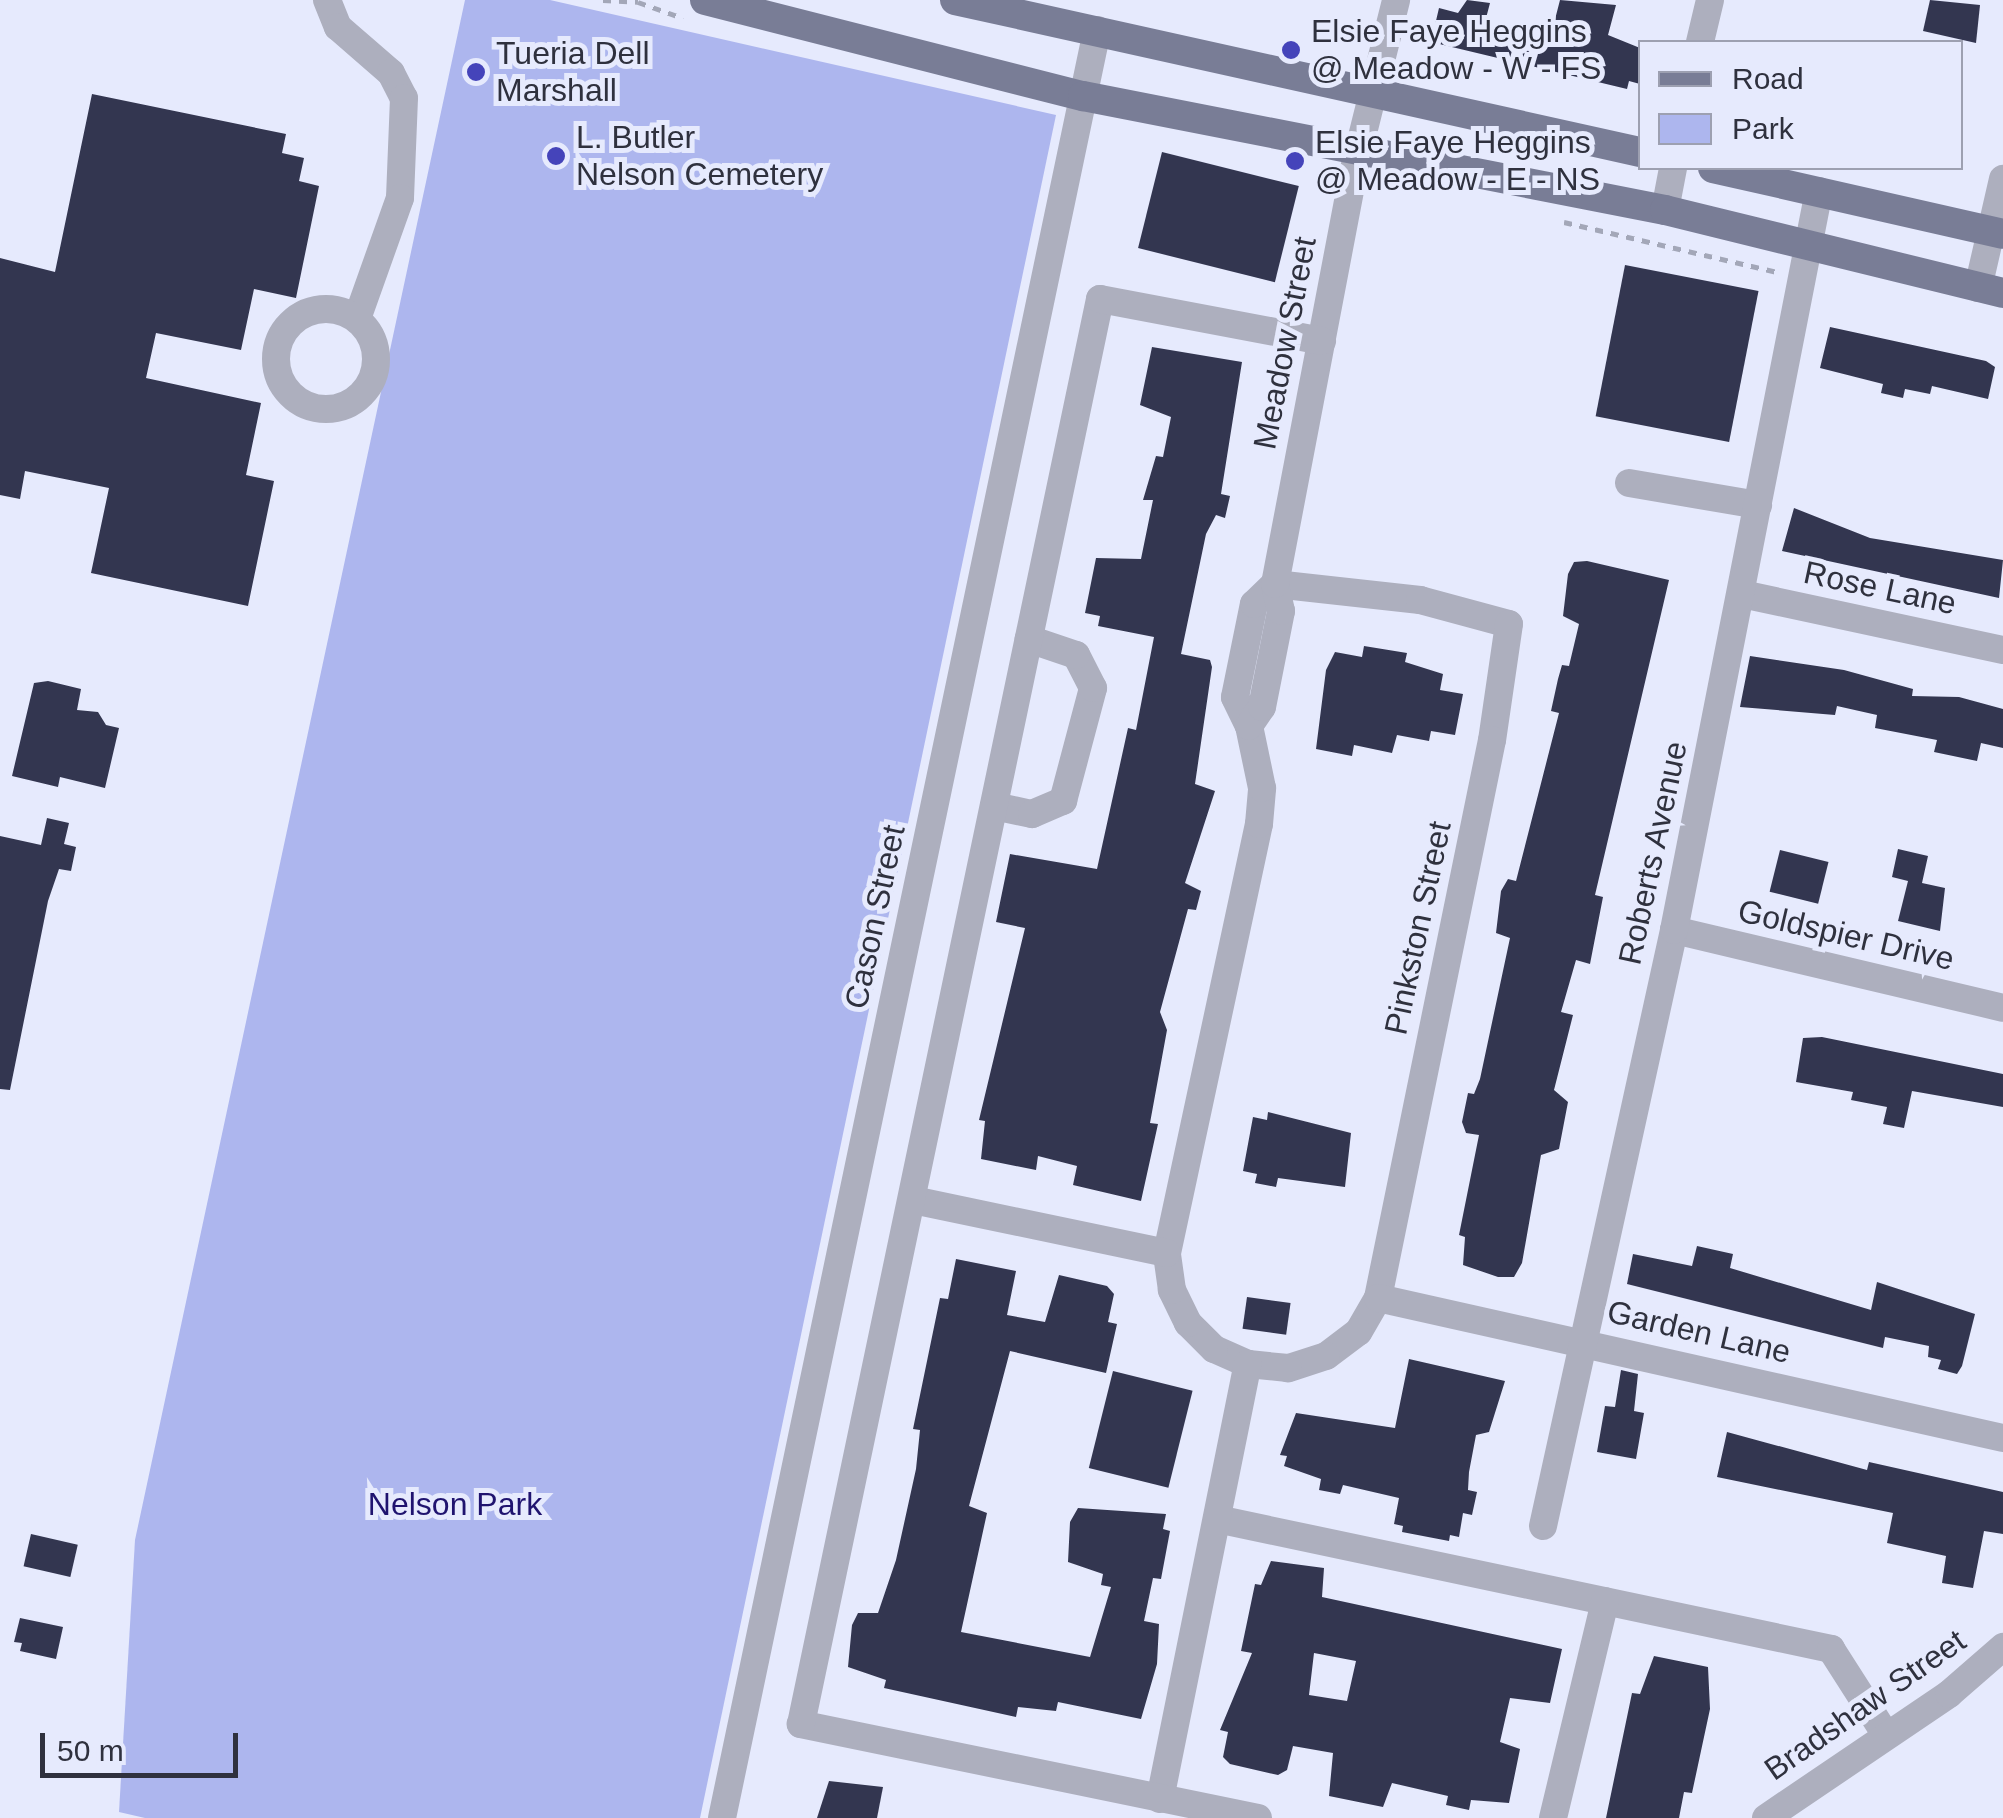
<!DOCTYPE html>
<html>
<head>
<meta charset="utf-8">
<style>
	body { margin:0 }
	#map { position:relative; width:2003px; height:1818px; overflow:hidden; background:#e6eafd; font-family:Arial,sans-serif }
	div>[style] { position:absolute }
	[style*='--x'] { left:calc(var(--x)*1px); top:calc(var(--y)*1px); width:calc(var(--w)*1px); rotate:calc(var(--a)*1deg) }
	.green>* { inset:0; background:#adb6ee }
	.building>* { inset:0; background:#333650; transform-origin:0 0 }
	.path>* { height:5px; margin-top:-2.5px; transform-origin:0; background:repeating-linear-gradient(90deg,#a3a7b8 0 8px,transparent 0 16px) }
	.minor>* { height:28px; margin:-14px; padding:0 14px; transform-origin:14px; border-radius:14px; background:#adafbe }
	.minor>.ring { margin:-14px; padding:0; box-sizing:content-box; background:none; border:28px solid #adafbe; border-radius:50% }
	.major>* { height:30px; margin:-15px; padding:0 15px; transform-origin:15px; border-radius:15px; background:#797d96 }
	.dots>* { width:28px; height:28px; translate:-50% -50%; box-sizing:border-box; border:5px solid #e6eafd; border-radius:50% }
	span { translate:-50% -50%; white-space:nowrap; text-align:center; line-height:1.15; -webkit-text-stroke:10px #e6eafd; paint-order:stroke }
	.poi-label { font-size:32px; color:#2f313e }
	.left { translate:0 -50%; text-align:left }
	.street-label { font-size:32px; color:#2f313e }
	.park-label { font-size:32px; color:#1f136f }
	.legend { position:absolute; left:1638px; top:40px; width:325px; height:130px; box-sizing:border-box; background:#e6eafd; border:2px solid #9da0b1; margin:0; padding:12px 18px; list-style:none; font-size:30px; color:#2f313e }
	.legend li { display:flex; align-items:center; gap:20px; height:50px }
	.legend b { width:50px; border:2px solid #9da0b1 }
	.scale { position:absolute; left:40px; top:1733px; width:198px; height:45px; box-sizing:border-box; border:5px solid #2f313e; border-top:0; padding-left:12px; font-size:30px; line-height:35px; white-space:nowrap; color:#2f313e; -webkit-text-stroke:8px #e6eafd; paint-order:stroke }
</style>
</head>
<body>
<div id="map">
	<div class="green">
		<div style="clip-path:polygon(465px 0,550px 0,1056px 115px,700px 1818px,145px 1818px,119px 1812px,135px 1540px)"></div>
	</div>
	<div class="building">
		<div style="clip-path:polygon(1467px 0,1490px 3px,1485px 22px,1551px 35px,1560px 0,1616px 5px,1608px 35px,1640px 48px,1640px 84px,1629px 81px,1627px 89px,1431px 42px,1439px 8px,1458px 13px)"></div>
		<div style="clip-path:polygon(1930px 0,1980px 5px,1976px 43px,1923px 31px)"></div>
		<div style="clip-path:polygon(92px 94px,286px 134px,282px 153px,304px 158px,299px 181px,319px 186px,296px 298px,254px 289px,241px 350px,156px 333px,146px 378px,261px 403px,246px 475px,274px 481px,248px 606px,91px 573px,109px 488px,25px 471px,20px 499px,0 495px,0 258px,55px 272px)"></div>
		<div style="left:1162px;top:152px;width:141px;height:99px;rotate:14deg"></div>
		<div style="left:1625px;top:265px;width:136px;height:154px;rotate:11deg"></div>
		<div style="clip-path:polygon(1830px 327px,1986px 361px,1995px 367px,1988px 399px,1932px 386px,1930px 394px,1905px 389px,1903px 398px,1881px 393px,1883px 384px,1820px 368px)"></div>
		<div style="clip-path:polygon(1152px 347px,1242px 362px,1221px 494px,1230px 496px,1225px 518px,1216px 515px,1206px 534px,1181px 654px,1210px 660px,1212px 667px,1195px 784px,1215px 791px,1185px 883px,1201px 891px,1196px 910px,1188px 909px,1160px 1012px,1167px 1030px,1150px 1123px,1158px 1124px,1141px 1201px,1073px 1185px,1077px 1166px,1038px 1156px,1036px 1170px,981px 1159px,985px 1121px,979px 1120px,1025px 928px,996px 922px,1010px 854px,1097px 869px,1128px 728px,1136px 730px,1154px 637px,1098px 626px,1100px 616px,1085px 613px,1096px 558px,1141px 559px,1153px 500px,1143px 500px,1156px 456px,1163px 457px,1171px 417px,1140px 405px)"></div>
		<div style="clip-path:polygon(1794px 508px,1870px 538px,2003px 560px,1999px 598px,1782px 551px)"></div>
		<div style="clip-path:polygon(1587px 561px,1669px 580px,1595px 895px,1603px 897px,1590px 964px,1576px 960px,1561px 1012px,1573px 1015px,1554px 1090px,1568px 1102px,1559px 1149px,1541px 1155px,1522px 1263px,1514px 1277px,1498px 1277px,1463px 1265px,1465px 1237px,1459px 1235px,1479px 1135px,1466px 1133px,1462px 1122px,1468px 1093px,1474px 1094px,1480px 1079px,1510px 938px,1496px 933px,1501px 891px,1508px 879px,1516px 881px,1559px 713px,1551px 711px,1558px 679px,1562px 665px,1569px 666px,1579px 624px,1563px 616px,1568px 574px,1574px 562px)"></div>
		<div style="clip-path:polygon(1364px 646px,1407px 653px,1405px 662px,1443px 674px,1440px 690px,1463px 694px,1455px 735px,1431px 731px,1429px 741px,1397px 735px,1392px 753px,1354px 745px,1352px 756px,1316px 749px,1326px 670px,1335px 652px,1362px 657px)"></div>
		<div style="clip-path:polygon(1750px 656px,1844px 670px,1913px 689px,1912px 696px,1959px 697px,2003px 709px,2003px 748px,1981px 743px,1977px 761px,1934px 752px,1937px 740px,1875px 728px,1877px 715px,1837px 706px,1835px 715px,1740px 707px)"></div>
		<div style="clip-path:polygon(48px 681px,81px 689px,77px 710px,98px 712px,106px 725px,119px 728px,105px 788px,60px 777px,58px 787px,12px 776px,34px 683px)"></div>
		<div style="clip-path:polygon(47px 818px,69px 823px,64px 844px,76px 847px,71px 871px,59px 869px,48px 901px,10px 1090px,0 1089px,0 836px,41px 845px)"></div>
		<div style="clip-path:polygon(1898px 849px,1928px 856px,1922px 883px,1945px 888px,1940px 931px,1898px 921px,1908px 881px,1892px 877px)"></div>
		<div style="left:1780px;top:850px;width:50px;height:43px;rotate:14deg"></div>
		<div style="clip-path:polygon(1822px 1037px,2003px 1074px,2003px 1107px,1912px 1091px,1904px 1128px,1883px 1124px,1887px 1107px,1851px 1100px,1853px 1092px,1796px 1082px,1803px 1038px)"></div>
		<div style="clip-path:polygon(1268px 1112px,1351px 1133px,1345px 1187px,1278px 1178px,1276px 1187px,1255px 1183px,1257px 1174px,1243px 1171px,1253px 1117px,1267px 1120px)"></div>
		<div style="clip-path:polygon(1697px 1246px,1733px 1254px,1730px 1268px,1871px 1310px,1877px 1282px,1975px 1314px,1962px 1366px,1957px 1374px,1938px 1369px,1941px 1360px,1928px 1357px,1929px 1346px,1885px 1337px,1883px 1348px,1627px 1284px,1633px 1254px,1692px 1266px)"></div>
		<div style="clip-path:polygon(956px 1259px,1016px 1271px,1007px 1315px,1045px 1322px,1059px 1275px,1107px 1286px,1114px 1294px,1108px 1322px,1117px 1324px,1106px 1373px,1010px 1351px,969px 1506px,987px 1513px,961px 1632px,1090px 1657px,1111px 1587px,1101px 1585px,1103px 1574px,1068px 1562px,1070px 1522px,1078px 1508px,1166px 1514px,1163px 1529px,1170px 1531px,1161px 1579px,1153px 1578px,1144px 1621px,1159px 1624px,1157px 1664px,1141px 1719px,1058px 1702px,1056px 1711px,1018px 1707px,1016px 1717px,884px 1688px,886px 1680px,848px 1667px,852px 1625px,858px 1613px,878px 1613px,896px 1560px,916px 1469px,920px 1430px,913px 1429px,940px 1298px,948px 1299px)"></div>
		<div style="left:1247px;top:1297px;width:44px;height:32px;rotate:8deg"></div>
		<div style="clip-path:polygon(1409px 1359px,1505px 1381px,1489px 1432px,1476px 1435px,1469px 1472px,1468px 1490px,1477px 1492px,1472px 1515px,1463px 1513px,1459px 1537px,1450px 1535px,1449px 1541px,1402px 1532px,1403px 1526px,1394px 1524px,1399px 1498px,1343px 1485px,1340px 1494px,1319px 1490px,1321px 1479px,1284px 1466px,1287px 1456px,1280px 1455px,1296px 1413px,1395px 1428px)"></div>
		<div style="clip-path:polygon(1621px 1370px,1638px 1374px,1634px 1411px,1644px 1413px,1636px 1459px,1597px 1452px,1605px 1406px,1615px 1407px)"></div>
		<div style="left:1113px;top:1371px;width:82px;height:100px;rotate:14deg"></div>
		<div style="clip-path:polygon(1727px 1432px,1867px 1470px,1869px 1462px,2003px 1492px,2003px 1534px,1984px 1531px,1973px 1588px,1942px 1583px,1946px 1556px,1887px 1543px,1893px 1513px,1717px 1477px)"></div>
		<div style="left:31px;top:1534px;width:48px;height:33px;rotate:13deg"></div>
		<div style="clip-path:polygon(evenodd,1271px 1561px,1324px 1568px,1322px 1597px,1562px 1649px,1550px 1703px,1510px 1698px,1500px 1742px,1520px 1749px,1509px 1803px,1471px 1800px,1469px 1810px,1446px 1805px,1448px 1796px,1392px 1783px,1383px 1807px,1329px 1796px,1333px 1753px,1293px 1746px,1287px 1770px,1278px 1775px,1230px 1764px,1223px 1757px,1228px 1732px,1220px 1730px,1252px 1653px,1241px 1651px,1255px 1584px,1261px 1585px,1271px 1561px,1314px 1653px,1356px 1661px,1347px 1701px,1309px 1695px,1314px 1653px)"></div>
		<div style="clip-path:polygon(20px 1618px,63px 1627px,56px 1659px,20px 1651px,22px 1643px,14px 1642px)"></div>
		<div style="clip-path:polygon(1654px 1656px,1708px 1667px,1710px 1709px,1692px 1793px,1684px 1792px,1679px 1818px,1606px 1818px,1632px 1693px,1640px 1694px)"></div>
		<div style="clip-path:polygon(829px 1781px,883px 1787px,877px 1818px,817px 1818px)"></div>
	</div>
	<div class="path">
		<div style="--x:603;--y:0;--w:35;--a:3"></div>
		<div style="--x:638;--y:2;--w:48;--a:19.6"></div>
		<div style="--x:1564;--y:222;--w:219;--a:13.2"></div>
	</div>
	<div class="minor">
		<div style="--x:327;--y:0;--w:29;--a:68"></div>
		<div style="--x:338;--y:27;--w:70;--a:41"></div>
		<div style="--x:391;--y:73;--w:28;--a:63"></div>
		<div style="--x:404;--y:98;--w:100;--a:92.3"></div>
		<div style="--x:400;--y:198;--w:128;--a:109.6"></div>
		<div style="--x:1700;--y:42;--w:43;--a:-76.6"></div>
		<div style="--x:1665;--y:210;--w:43;--a:-79.2"></div>
		<div style="--x:1978;--y:288;--w:112;--a:-77.1"></div>
		<div class="ring" style="left:276px;top:309px;width:72px;height:72px"></div>
		<div style="--x:1629;--y:483;--w:131;--a:9.7"></div>
		<div style="--x:1275;--y:584;--w:146;--a:6.3"></div>
		<div style="--x:1420;--y:600;--w:92;--a:15.1"></div>
		<div style="--x:1509;--y:624;--w:117;--a:98.3"></div>
		<div style="--x:1492;--y:740;--w:570;--a:101.55"></div>
		<div style="--x:1378;--y:1298;--w:39;--a:120"></div>
		<div style="--x:1358;--y:1332;--w:40;--a:143"></div>
		<div style="--x:1326;--y:1356;--w:40;--a:162"></div>
		<div style="--x:1288;--y:1368;--w:40;--a:-174.3"></div>
		<div style="--x:1248;--y:1364;--w:37;--a:-156"></div>
		<div style="--x:1214;--y:1349;--w:37;--a:-135"></div>
		<div style="--x:1188;--y:1323;--w:37;--a:-116"></div>
		<div style="--x:1172;--y:1290;--w:37;--a:-98"></div>
		<div style="--x:1167;--y:1253;--w:439;--a:-77.9"></div>
		<div style="--x:1259;--y:824;--w:36;--a:-85"></div>
		<div style="--x:1262;--y:788;--w:63;--a:-101.8"></div>
		<div style="--x:1249;--y:726;--w:32;--a:-116"></div>
		<div style="--x:1235;--y:697;--w:95;--a:-78.5"></div>
		<div style="--x:1254;--y:604;--w:29;--a:-44"></div>
		<div style="--x:1742;--y:594;--w:267;--a:12.1"></div>
		<div style="--x:1249;--y:726;--w:23;--a:-56"></div>
		<div style="--x:1262;--y:707;--w:98;--a:-78.8"></div>
		<div style="--x:1281;--y:611;--w:28;--a:-103"></div>
		<div style="--x:1275;--y:584;--w:422;--a:-79.2"></div>
		<div style="--x:1354;--y:169;--w:174;--a:-76"></div>
		<div style="--x:994;--y:806;--w:39;--a:12"></div>
		<div style="--x:1032;--y:814;--w:34;--a:-23"></div>
		<div style="--x:1063;--y:801;--w:117;--a:-75.1"></div>
		<div style="--x:1093;--y:688;--w:37;--a:-117"></div>
		<div style="--x:1076;--y:655;--w:50;--a:-161.2"></div>
		<div style="--x:1674;--y:930;--w:338;--a:13.3"></div>
		<div style="--x:913;--y:1200;--w:259;--a:11.8"></div>
		<div style="--x:1378;--y:1298;--w:640;--a:12.63"></div>
		<div style="--x:1217;--y:1519;--w:628;--a:11.95"></div>
		<div style="--x:1831;--y:1649;--w:102;--a:57.4"></div>
		<div style="--x:1543;--y:1526;--w:610;--a:-77.6"></div>
		<div style="--x:1674;--y:930;--w:753;--a:-78.9"></div>
		<div style="--x:1160;--y:1799;--w:444;--a:-78.6"></div>
		<div style="--x:722;--y:1818;--w:1827;--a:-78.15"></div>
		<div style="--x:1258;--y:1818;--w:467;--a:-168.4"></div>
		<div style="--x:801;--y:1724;--w:1456;--a:-78.15"></div>
		<div style="--x:1100;--y:299;--w:226;--a:10.7"></div>
		<div style="--x:1553;--y:1818;--w:223;--a:-76.5"></div>
		<div style="--x:1766;--y:1818;--w:221;--a:-34.1"></div>
		<div style="--x:1949;--y:1694;--w:72;--a:-41"></div>
	</div>
	<div class="major">
		<div style="--x:705;--y:0;--w:390;--a:14.3"></div>
		<div style="--x:1083;--y:96;--w:593;--a:11.08"></div>
		<div style="--x:1665;--y:210;--w:348;--a:13.8"></div>
		<div style="--x:955;--y:0;--w:702;--a:12.51"></div>
		<div style="--x:1713;--y:168;--w:297;--a:12.8"></div>
	</div>
	<div class="dots">
		<div style="left:1291px;top:50px;background:#4544ba"></div>
		<div style="left:476px;top:72px;background:#4544ba"></div>
		<div style="left:556px;top:156px;background:#4544ba"></div>
		<div style="left:1295px;top:161px;background:#4544ba"></div>
	</div>
	<div class="poi-label">
		<span class="left" style="left:1311px;top:50px">Elsie Faye Heggins<br>@ Meadow - W - FS</span>
		<span class="left" style="left:496px;top:72px">Tueria Dell<br>Marshall</span>
		<span class="left" style="left:576px;top:156px">L. Butler<br>Nelson Cemetery</span>
		<span class="left" style="left:1315px;top:161px">Elsie Faye Heggins<br>@ Meadow - E - NS</span>
	</div>
	<div class="street-label">
		<span style="left:1285px;top:343px;rotate:-79deg">Meadow Street</span>
		<span style="left:1880px;top:588px;rotate:12deg">Rose Lane</span>
		<span style="left:1653px;top:853px;rotate:-78deg">Roberts Avenue</span>
		<span style="left:875px;top:917px;rotate:-78deg">Cason Street</span>
		<span style="left:1418px;top:928px;rotate:-78deg">Pinkston Street</span>
		<span style="left:1846px;top:935px;rotate:13deg">Goldspier Drive</span>
		<span style="left:1699px;top:1332px;rotate:13deg">Garden Lane</span>
		<span style="left:1865px;top:1705px;rotate:-35deg">Bradshaw Street</span>
	</div>
	<div class="park-label">
		<span style="left:455px;top:1504px">Nelson Park</span>
	</div>
	<ul class="legend">
	<li><b style="height:12px;background:#797d96"></b>Road</li>
	<li><b style="height:28px;background:#adb6ee"></b>Park</li>
	</ul>
	<div class="scale">50 m</div>
</div>
</body>
</html>
